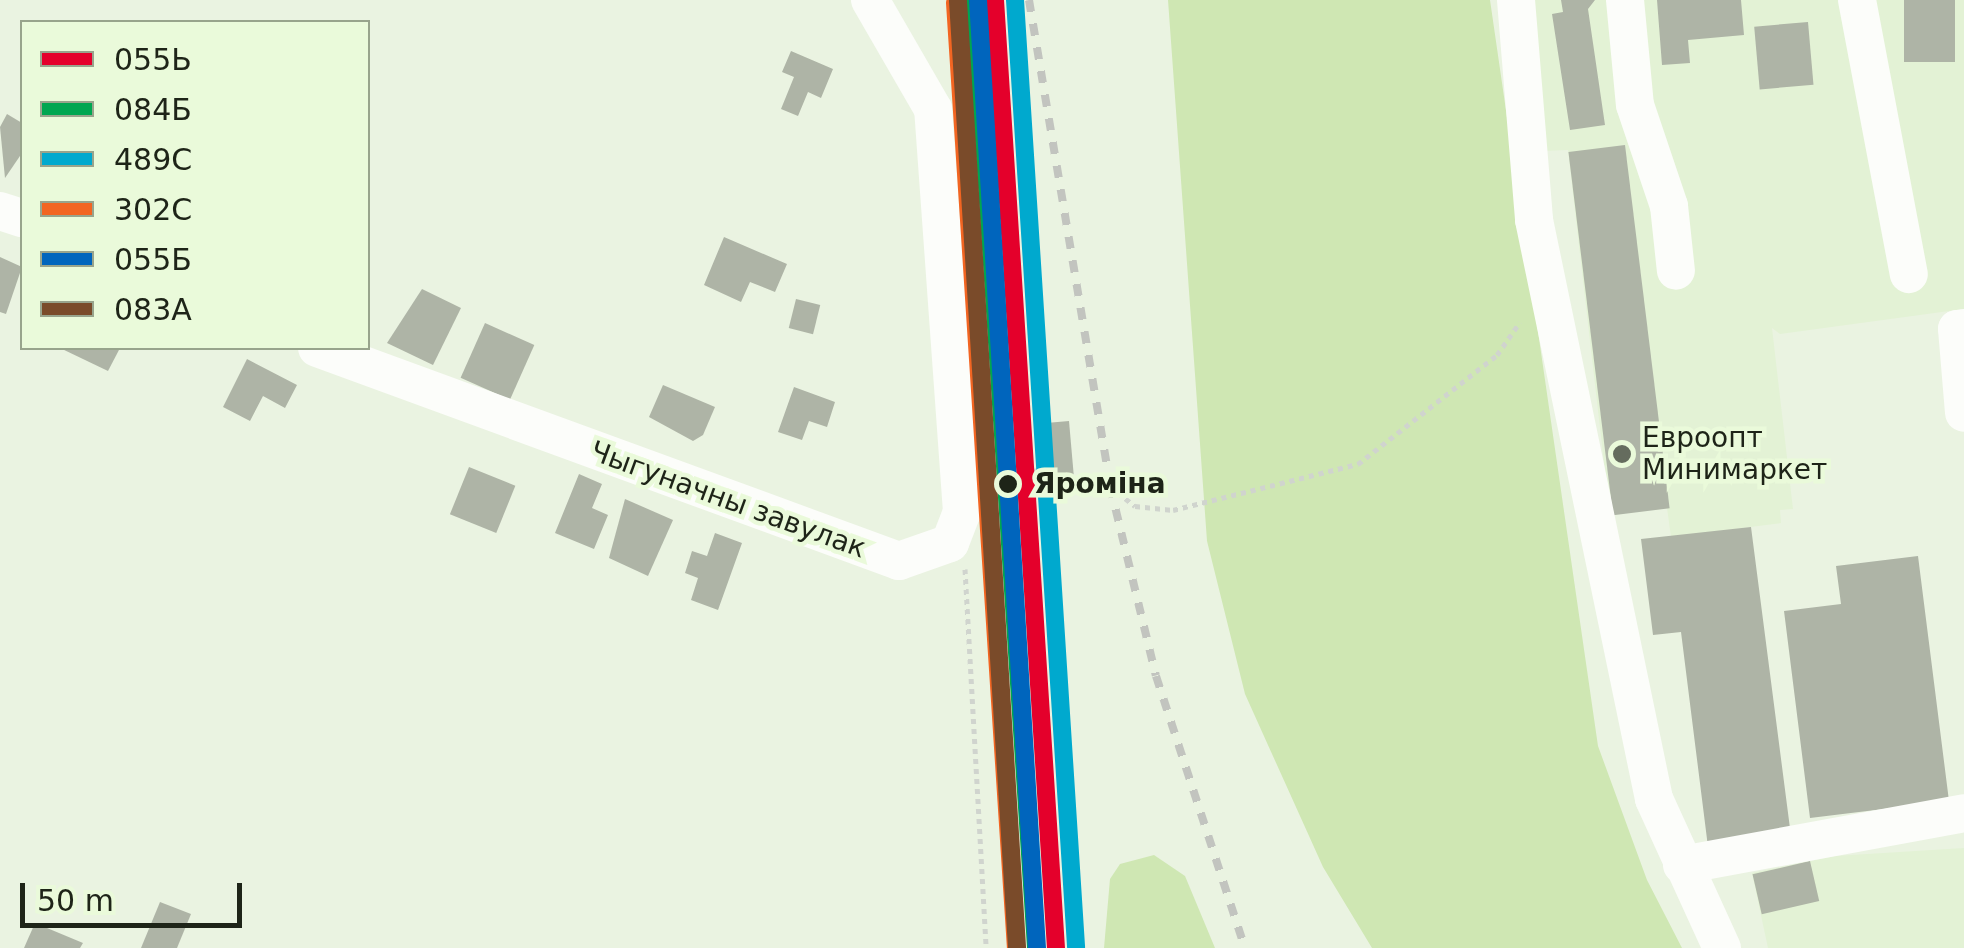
<!DOCTYPE html>
<html>
<head>
<meta charset="utf-8">
<style>
	body { margin:0 }
	#map { position:relative; width:1964px; height:948px; overflow:hidden; background:#eaf3e1; font-family:"DejaVu Sans",sans-serif }
	div>[style] { position:absolute }
	[style*='--x'] { left:calc(var(--x)*1px); top:calc(var(--y)*1px); width:calc(var(--w)*1px); rotate:calc(var(--a)*1deg) }
	.built>* { inset:0; background:#e3f2d5 }
	.green>* { inset:0; background:#cfe7b3 }
	.building>* { inset:0; background:#aeb4a6; transform-origin:0 0 }
	.path>* { height:5px; margin-top:-2.5px; transform-origin:0; background:repeating-linear-gradient(90deg,#d0d4ce 0 5px,transparent 0 10px) }
	.minor>* { height:38px; margin:-19px; padding:0 19px; transform-origin:19px; border-radius:19px; background:#fcfdfa }
	.rail>* { height:8px; margin-top:-4px; transform-origin:0; background:repeating-linear-gradient(90deg,#c2c4bf 0 12px,transparent 0 24px) }
	.rail-1>* { height:18px; margin:-9px; padding:0 9px; transform-origin:9px; border-radius:9px; background:#e4002b }
	.rail-2>* { height:18px; margin:-9px; padding:0 9px; transform-origin:9px; border-radius:9px; background:#00a651 }
	.rail-3>* { height:18px; margin:-9px; padding:0 9px; transform-origin:9px; border-radius:9px; background:#00a9ce }
	.rail-4>* { height:18px; margin:-9px; padding:0 9px; transform-origin:9px; border-radius:9px; background:#f26522 }
	.rail-5>* { height:18px; margin:-9px; padding:0 9px; transform-origin:9px; border-radius:9px; background:#0065bd }
	.rail-6>* { height:18px; margin:-9px; padding:0 9px; transform-origin:9px; border-radius:9px; background:#7a4b2a }
	.dots>* { width:28px; height:28px; translate:-50% -50%; box-sizing:border-box; border:5px solid #eafada; border-radius:50% }
	span { translate:-50% -50%; white-space:nowrap; text-align:center; line-height:1.15; -webkit-text-stroke:9px #eafada; paint-order:stroke }
	.poi-label { font-size:28px; color:#1e2418 }
	.left { translate:0 -50%; text-align:left }
	.stop-label { font-size:28px; color:#1e2418; font-weight:700 }
	.street-label { font-size:28px; color:#1e2418 }
	.legend { position:absolute; left:20px; top:20px; width:350px; height:330px; box-sizing:border-box; background:#eafada; border:2px solid #98a48c; margin:0; padding:12px 18px; list-style:none; font-size:30px; color:#1e2418 }
	.legend li { display:flex; align-items:center; gap:20px; height:50px }
	.legend b { width:50px; border:2px solid #98a48c }
	.scale { position:absolute; left:20px; top:883px; width:222px; height:45px; box-sizing:border-box; border:5px solid #1e2418; border-top:0; padding-left:12px; font-size:30px; line-height:35px; white-space:nowrap; color:#1e2418; -webkit-text-stroke:8px #eafada; paint-order:stroke }
</style>
</head>
<body>
<div id="map">
	<div class="built">
		<div style="clip-path:polygon(1528px 0,1964px 0,1964px 309px,1780px 334px,1772px 328px,1793px 509px,1780px 510px,1781px 523px,1671px 537px,1667px 508px,1610px 515px,1568px 150px,1542px 151px)"></div>
		<div style="clip-path:polygon(1964px 848px,1964px 948px,1768px 948px,1752px 873px,1835px 856px)"></div>
	</div>
	<div class="green">
		<div style="clip-path:polygon(1168px 0,1490px 0,1598px 746px,1647px 880px,1682px 948px,1372px 948px,1323px 867px,1245px 694px,1207px 541px)"></div>
		<div style="clip-path:polygon(1154px 855px,1185px 876px,1215px 948px,1104px 948px,1110px 879px,1120px 864px)"></div>
	</div>
	<div class="building">
		<div style="clip-path:polygon(1561px 0,1595px 0,1588px 9px,1605px 125px,1570px 130px,1552px 14px,1563px 12px)"></div>
		<div style="clip-path:polygon(1657px 0,1741px 0,1744px 35px,1688px 40px,1690px 63px,1662px 65px)"></div>
		<div style="left:1904px;top:0;width:51px;height:62px"></div>
		<div style="left:1808px;top:22px;width:63px;height:54px;rotate:85deg"></div>
		<div style="clip-path:polygon(791px 51px,833px 69px,821px 98px,808px 92px,798px 116px,781px 109px,794px 77px,782px 72px)"></div>
		<div style="clip-path:polygon(7px 114px,22px 123px,22px 153px,5px 178px,0 127px)"></div>
		<div style="left:1625px;top:145px;width:366px;height:57px;rotate:83deg"></div>
		<div style="clip-path:polygon(724px 237px,787px 264px,775px 292px,750px 282px,741px 302px,704px 285px)"></div>
		<div style="clip-path:polygon(0 257px,22px 267px,6px 314px,0 312px)"></div>
		<div style="clip-path:polygon(422px 289px,461px 308px,433px 365px,387px 343px)"></div>
		<div style="left:796px;top:299px;width:25px;height:30px;rotate:14deg"></div>
		<div style="left:485px;top:323px;width:54px;height:60px;rotate:24deg"></div>
		<div style="clip-path:polygon(60px 348px,120px 348px,108px 371px)"></div>
		<div style="clip-path:polygon(247px 359px,297px 385px,285px 408px,263px 396px,250px 421px,223px 407px)"></div>
		<div style="clip-path:polygon(663px 385px,715px 407px,703px 435px,693px 441px,649px 417px)"></div>
		<div style="clip-path:polygon(794px 387px,835px 402px,827px 427px,809px 421px,802px 440px,778px 432px)"></div>
		<div style="left:1069px;top:421px;width:54px;height:23px;rotate:85deg"></div>
		<div style="left:469px;top:467px;width:50px;height:51px;rotate:22deg"></div>
		<div style="clip-path:polygon(579px 474px,602px 484px,592px 508px,608px 515px,594px 549px,555px 533px)"></div>
		<div style="clip-path:polygon(625px 499px,673px 520px,648px 576px,609px 558px)"></div>
		<div style="clip-path:polygon(1751px 527px,1791px 836px,1708px 847px,1681px 632px,1653px 635px,1641px 539px)"></div>
		<div style="clip-path:polygon(715px 533px,742px 543px,718px 610px,691px 600px,698px 578px,685px 573px,692px 551px,707px 556px)"></div>
		<div style="clip-path:polygon(1918px 556px,1949px 801px,1810px 818px,1784px 611px,1841px 604px,1836px 566px)"></div>
		<div style="left:1810px;top:861px;width:41px;height:59px;rotate:77deg"></div>
		<div style="clip-path:polygon(160px 902px,191px 914px,177px 948px,141px 948px)"></div>
		<div style="clip-path:polygon(35px 923px,83px 943px,80px 948px,24px 948px)"></div>
	</div>
	<div class="path">
		<div style="--x:994;--y:476;--w:46;--a:-7.4"></div>
		<div style="--x:1040;--y:470;--w:33;--a:43"></div>
		<div style="--x:1064;--y:492;--w:46;--a:-7.4"></div>
		<div style="--x:1110;--y:486;--w:32;--a:39"></div>
		<div style="--x:1135;--y:506;--w:38;--a:6"></div>
		<div style="--x:1173;--y:510;--w:191;--a:-14"></div>
		<div style="--x:1358;--y:464;--w:177;--a:-38.1"></div>
		<div style="--x:1497;--y:355;--w:40;--a:-55.1"></div>
		<div style="--x:965;--y:569;--w:380;--a:86.8"></div>
	</div>
	<div class="minor">
		<div style="--x:1516;--y:0;--w:221;--a:85.3"></div>
		<div style="--x:1534;--y:220;--w:591;--a:78.29"></div>
		<div style="--x:1654;--y:799;--w:164;--a:65.5"></div>
		<div style="--x:1625;--y:0;--w:105;--a:84.6"></div>
		<div style="--x:1635;--y:105;--w:107;--a:71.4"></div>
		<div style="--x:1669;--y:206;--w:65;--a:83.9"></div>
		<div style="--x:1857;--y:0;--w:279;--a:79.3"></div>
		<div style="--x:0;--y:211;--w:23;--a:18"></div>
		<div style="--x:1964;--y:328;--w:7;--a:172"></div>
		<div style="--x:1957;--y:329;--w:84;--a:85.2"></div>
		<div style="--x:317;--y:348;--w:620;--a:20.1"></div>
		<div style="--x:899;--y:561;--w:54;--a:-19.4"></div>
		<div style="--x:950;--y:543;--w:33;--a:-69"></div>
		<div style="--x:962;--y:512;--w:404;--a:-94.1"></div>
		<div style="--x:933;--y:109;--w:126;--a:-120"></div>
		<div style="--x:1682;--y:865;--w:287;--a:-10.4"></div>
	</div>
	<div class="rail">
		<div style="--x:1029;--y:0;--w:493;--a:80.5"></div>
		<div style="--x:1110;--y:486;--w:195;--a:76.4"></div>
		<div style="--x:1156;--y:676;--w:286;--a:71.9"></div>
	</div>
	<div class="rail-1">
		<div style="--x:995;--y:0;--w:950;--a:86.32"></div>
	</div>
	<div class="rail-2">
		<div style="--x:975;--y:1;--w:949;--a:86.31"></div>
	</div>
	<div class="rail-3">
		<div style="--x:1015;--y:0;--w:949;--a:86.31"></div>
	</div>
	<div class="rail-4">
		<div style="--x:955;--y:3;--w:947;--a:86.31"></div>
	</div>
	<div class="rail-5">
		<div style="--x:978;--y:0;--w:950;--a:86.44"></div>
	</div>
	<div class="rail-6">
		<div style="--x:958;--y:1;--w:949;--a:86.43"></div>
	</div>
	<div class="dots">
		<div style="left:1622px;top:454px;background:#656c5e"></div>
		<div style="left:1008px;top:484px;background:#1e2418"></div>
	</div>
	<div class="poi-label">
		<span class="left" style="left:1642px;top:454px">Евроопт<br>Минимаркет</span>
	</div>
	<div class="stop-label">
		<span class="left" style="left:1034px;top:484px">Яроміна</span>
	</div>
	<div class="street-label">
		<span style="left:728px;top:500px;rotate:20deg">Чыгуначны завулак</span>
	</div>
	<ul class="legend">
	<li><b style="height:12px;background:#e4002b"></b>055Ь</li>
	<li><b style="height:12px;background:#00a651"></b>084Б</li>
	<li><b style="height:12px;background:#00a9ce"></b>489С</li>
	<li><b style="height:12px;background:#f26522"></b>302С</li>
	<li><b style="height:12px;background:#0065bd"></b>055Б</li>
	<li><b style="height:12px;background:#7a4b2a"></b>083А</li>
	</ul>
	<div class="scale">50 m</div>
</div>
</body>
</html>
